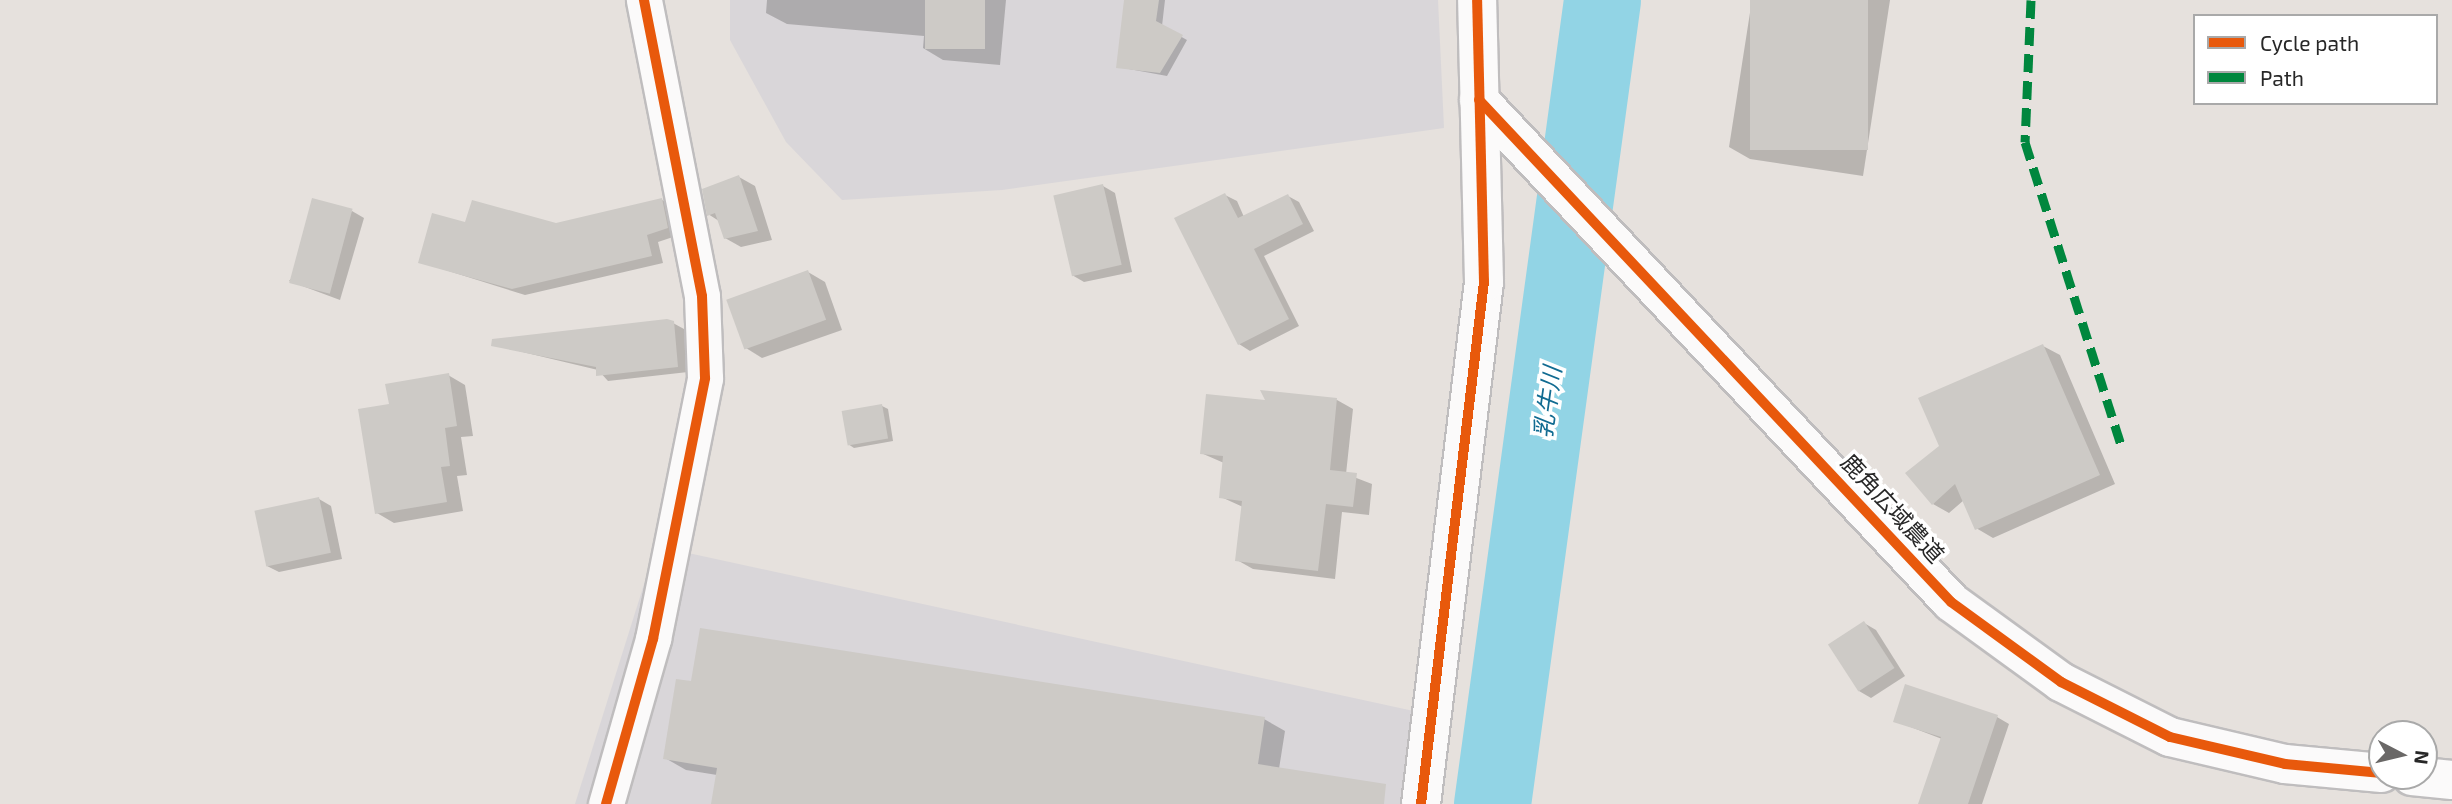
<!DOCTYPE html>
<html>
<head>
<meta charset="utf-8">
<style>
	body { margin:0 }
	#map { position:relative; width:2452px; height:804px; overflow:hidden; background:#e6e1dd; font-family:"Exo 2","Noto Sans JP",sans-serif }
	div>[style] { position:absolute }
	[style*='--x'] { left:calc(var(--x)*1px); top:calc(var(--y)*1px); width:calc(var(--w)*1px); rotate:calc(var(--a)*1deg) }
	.industrial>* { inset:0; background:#d9d6d9 }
	.shadow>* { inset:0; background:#0003 }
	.river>* { height:77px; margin:-38.5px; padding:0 38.5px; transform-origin:38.5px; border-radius:38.5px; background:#92d4e5 }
	.building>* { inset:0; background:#cdcac6; transform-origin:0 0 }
	.roads { filter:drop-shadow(2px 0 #bfbdbe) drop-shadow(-2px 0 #bfbdbe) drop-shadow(0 2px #bfbdbe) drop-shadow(0 -2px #bfbdbe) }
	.minor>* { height:35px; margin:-17.5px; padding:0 17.5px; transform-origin:17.5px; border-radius:17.5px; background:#fbfafa }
	.tertiary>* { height:38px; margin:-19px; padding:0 19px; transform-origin:19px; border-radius:19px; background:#fbfafa }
	.quiet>* { height:9px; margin-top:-4.5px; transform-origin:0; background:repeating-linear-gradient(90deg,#00873e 0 18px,transparent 0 27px) }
	.cycleway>* { height:10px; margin:-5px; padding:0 5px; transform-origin:5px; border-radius:5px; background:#e8590c }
	span { translate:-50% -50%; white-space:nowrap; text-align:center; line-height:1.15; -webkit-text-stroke:7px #fff; paint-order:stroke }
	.street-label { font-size:23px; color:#272727 }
	.water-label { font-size:24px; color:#116b91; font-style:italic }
	.legend { position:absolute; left:2193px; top:14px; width:245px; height:91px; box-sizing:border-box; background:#fff; border:2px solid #a9a9a9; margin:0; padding:9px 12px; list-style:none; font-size:21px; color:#272727 }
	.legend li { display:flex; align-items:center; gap:14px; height:35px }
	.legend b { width:35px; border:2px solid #a9a9a9 }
	.north { position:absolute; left:2368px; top:720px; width:70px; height:70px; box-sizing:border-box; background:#fff; border:2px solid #a9a9a9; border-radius:50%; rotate:97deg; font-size:19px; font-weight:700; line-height:28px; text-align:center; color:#272727 }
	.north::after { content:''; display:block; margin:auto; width:24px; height:32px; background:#6a6867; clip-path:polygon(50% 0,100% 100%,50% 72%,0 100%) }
</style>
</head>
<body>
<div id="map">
	<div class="industrial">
		<div style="clip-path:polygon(730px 0,1438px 0,1444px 128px,1002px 190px,842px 200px,786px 142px,730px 40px)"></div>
		<div style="clip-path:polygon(656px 546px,1432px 715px,1423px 804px,575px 804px)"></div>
	</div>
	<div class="shadow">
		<div style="clip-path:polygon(767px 0,1006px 0,1000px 65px,943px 60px,923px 48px,924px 36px,787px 24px,766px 13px)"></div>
		<div style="clip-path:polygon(1126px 0,1165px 0,1162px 26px,1187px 40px,1167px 76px,1118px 67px)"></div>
		<div style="clip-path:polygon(1752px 0,1890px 0,1863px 176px,1750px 159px,1729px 147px)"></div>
		<div style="clip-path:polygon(739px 177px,755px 186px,772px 240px,741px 247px,725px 238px,719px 221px,708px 214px)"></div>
		<div style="clip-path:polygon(1103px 186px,1115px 193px,1132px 272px,1084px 282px,1072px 275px)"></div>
		<div style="clip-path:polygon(1225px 195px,1237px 201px,1244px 217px,1288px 196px,1299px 202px,1314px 231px,1264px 256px,1299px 326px,1250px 351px,1239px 344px)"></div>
		<div style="clip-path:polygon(662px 200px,674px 207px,679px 235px,658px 242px,663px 263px,525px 295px,420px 262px)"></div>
		<div style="clip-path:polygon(352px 211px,364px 218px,340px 300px,289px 281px)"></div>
		<div style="clip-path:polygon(808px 272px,825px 282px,842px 330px,762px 358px,746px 348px)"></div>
		<div style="clip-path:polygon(673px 323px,684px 329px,688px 372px,608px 381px,598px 370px,493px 345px)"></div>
		<div style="clip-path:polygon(2043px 346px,2060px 355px,2115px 484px,1993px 538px,1976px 528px,1964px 500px,1949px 513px,1933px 504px)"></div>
		<div style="clip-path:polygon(448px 375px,465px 385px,473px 436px,461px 437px,467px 475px,457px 476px,463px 511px,394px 523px,377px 513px,391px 405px)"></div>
		<div style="clip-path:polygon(1263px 392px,1337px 400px,1353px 409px,1346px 474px,1372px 484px,1369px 515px,1342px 512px,1335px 579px,1253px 569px,1237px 560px,1243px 507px,1221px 497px,1224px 463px,1201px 453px,1268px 402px)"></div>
		<div style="clip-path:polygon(882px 406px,888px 409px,893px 441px,854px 448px,848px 444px)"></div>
		<div style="clip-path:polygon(319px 499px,331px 506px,342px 559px,279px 572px,267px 566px)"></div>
		<div style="clip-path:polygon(1864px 623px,1876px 630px,1905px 676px,1871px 698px,1859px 691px)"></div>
		<div style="clip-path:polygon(1997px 717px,2009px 724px,1982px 804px,1934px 804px,1942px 739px,1895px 721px)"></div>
		<div style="clip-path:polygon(1264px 719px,1285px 731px,1279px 769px,1367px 804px,713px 804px,717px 775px,686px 770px,665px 758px)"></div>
	</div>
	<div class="river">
		<div style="--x:1492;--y:804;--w:811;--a:-82.21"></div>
	</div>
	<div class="building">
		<div style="left:925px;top:0;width:60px;height:49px"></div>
		<div style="clip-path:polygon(1124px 0,1159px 0,1156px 21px,1183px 35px,1160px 73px,1116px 68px)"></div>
		<div style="left:1750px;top:0;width:118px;height:150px"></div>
		<div style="clip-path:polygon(739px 175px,758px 231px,724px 239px,715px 213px,707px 216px,702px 189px)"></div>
		<div style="left:1103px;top:184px;width:83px;height:51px;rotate:77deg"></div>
		<div style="clip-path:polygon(1225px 193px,1238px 218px,1288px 194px,1303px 224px,1254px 249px,1289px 319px,1238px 345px,1174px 218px)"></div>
		<div style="left:312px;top:198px;width:42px;height:88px;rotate:15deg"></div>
		<div style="clip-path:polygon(662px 198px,668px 228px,647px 235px,652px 256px,512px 289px,418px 263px,432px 213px,465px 222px,472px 200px,556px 223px)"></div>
		<div style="left:808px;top:270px;width:53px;height:87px;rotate:70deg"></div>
		<div style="clip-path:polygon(667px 319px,674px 321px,678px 367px,596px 376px,596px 367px,491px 346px,492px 339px)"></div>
		<div style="clip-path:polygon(2043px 344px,2100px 475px,1975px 530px,1955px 484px,1932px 505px,1905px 473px,1939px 446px,1918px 398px)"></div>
		<div style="clip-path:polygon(449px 373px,457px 426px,445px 428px,450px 466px,441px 467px,447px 502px,375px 514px,358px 409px,389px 404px,385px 384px)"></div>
		<div style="clip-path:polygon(1260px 390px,1337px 398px,1330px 470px,1357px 473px,1353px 507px,1326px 504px,1318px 571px,1235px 561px,1242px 501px,1219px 498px,1223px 456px,1200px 454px,1206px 394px,1265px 400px)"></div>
		<div style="left:882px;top:404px;width:35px;height:41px;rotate:80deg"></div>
		<div style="left:319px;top:497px;width:57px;height:66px;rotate:78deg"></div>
		<div style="left:1864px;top:621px;width:56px;height:43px;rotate:57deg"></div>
		<div style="clip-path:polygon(700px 628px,1265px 717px,1258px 764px,1386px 784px,1384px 804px,711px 804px,717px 768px,663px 759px,676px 679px,691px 681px)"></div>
		<div style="clip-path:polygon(1905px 684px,1998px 715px,1968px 804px,1918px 804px,1941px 737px,1893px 722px)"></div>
	</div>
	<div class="roads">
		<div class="minor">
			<div style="--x:606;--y:804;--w:172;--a:-74.1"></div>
			<div style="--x:653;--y:639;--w:266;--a:-78.7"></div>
			<div style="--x:705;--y:378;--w:82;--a:-92.1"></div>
			<div style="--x:702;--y:296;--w:302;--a:-101.1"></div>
		</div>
		<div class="tertiary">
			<div style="--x:1479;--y:100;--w:689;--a:46.76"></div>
			<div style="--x:1951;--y:602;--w:136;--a:36"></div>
			<div style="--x:2061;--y:682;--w:122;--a:26.8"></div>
			<div style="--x:2170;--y:737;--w:118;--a:13.2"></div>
			<div style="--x:2285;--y:764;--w:97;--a:5.3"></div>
			<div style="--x:2412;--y:776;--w:40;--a:5.7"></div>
			<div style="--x:1421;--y:804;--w:526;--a:-83.12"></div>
			<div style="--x:1484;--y:282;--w:282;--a:-91.4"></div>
		</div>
	</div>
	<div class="quiet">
		<div style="--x:2031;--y:0;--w:142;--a:92.4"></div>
		<div style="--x:2025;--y:142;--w:320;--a:72.4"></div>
	</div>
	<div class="cycleway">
		<div style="--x:1479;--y:100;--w:689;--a:46.76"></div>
		<div style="--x:1951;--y:602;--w:136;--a:36"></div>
		<div style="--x:2061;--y:682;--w:122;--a:26.8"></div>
		<div style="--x:2170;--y:737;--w:118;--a:13.2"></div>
		<div style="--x:2285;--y:764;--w:97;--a:5.3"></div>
		<div style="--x:606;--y:804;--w:172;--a:-74.1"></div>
		<div style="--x:653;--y:639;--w:266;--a:-78.7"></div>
		<div style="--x:705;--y:378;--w:82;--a:-92.1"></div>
		<div style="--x:702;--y:296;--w:302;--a:-101.1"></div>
		<div style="--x:1421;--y:804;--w:526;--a:-83.12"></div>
		<div style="--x:1484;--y:282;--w:282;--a:-91.4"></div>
	</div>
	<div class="street-label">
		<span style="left:1893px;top:508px;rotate:47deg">鹿角広域農道</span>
	</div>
	<div class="water-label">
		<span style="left:1547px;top:402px;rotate:-82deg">乳牛川</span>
	</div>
	<ul class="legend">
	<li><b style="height:9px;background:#e8590c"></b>Cycle path</li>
	<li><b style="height:9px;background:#00873e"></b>Path</li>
	</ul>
	<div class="north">N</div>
</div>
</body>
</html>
